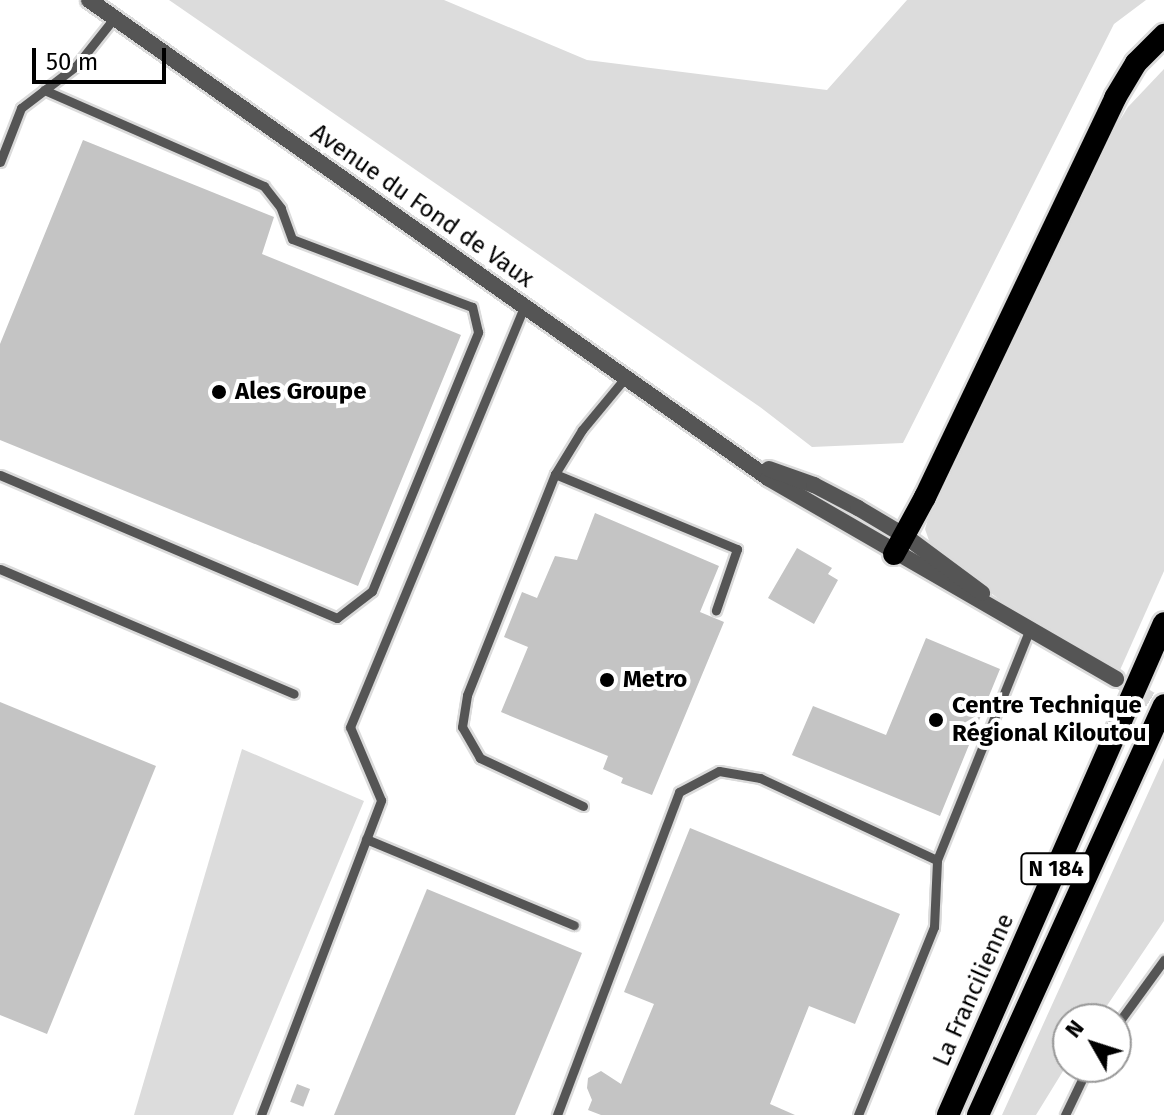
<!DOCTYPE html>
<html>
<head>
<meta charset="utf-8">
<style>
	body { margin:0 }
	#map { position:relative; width:1164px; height:1115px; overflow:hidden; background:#fff; font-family:"Fira Sans",sans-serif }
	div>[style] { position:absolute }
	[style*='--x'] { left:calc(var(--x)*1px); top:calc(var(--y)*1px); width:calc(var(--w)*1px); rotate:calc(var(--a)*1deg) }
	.green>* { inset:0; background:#dcdcdc }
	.building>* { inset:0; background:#c4c4c4; transform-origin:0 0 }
	.tertiary-tunnel>* { height:16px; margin-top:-8px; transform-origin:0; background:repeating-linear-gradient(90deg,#d9d9d9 0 16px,transparent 0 24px) }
	.roads { filter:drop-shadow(2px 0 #dbdbdb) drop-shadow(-2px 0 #dbdbdb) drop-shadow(0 2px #dbdbdb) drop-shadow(0 -2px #dbdbdb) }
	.service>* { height:9px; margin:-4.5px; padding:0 4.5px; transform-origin:4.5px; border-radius:4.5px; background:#555 }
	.tertiary>* { height:16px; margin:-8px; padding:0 8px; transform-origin:8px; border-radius:8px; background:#555 }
	.trunk>* { height:22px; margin:-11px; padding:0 11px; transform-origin:11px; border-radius:11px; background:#000 }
	.dots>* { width:22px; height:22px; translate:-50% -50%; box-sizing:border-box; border:4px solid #fff; border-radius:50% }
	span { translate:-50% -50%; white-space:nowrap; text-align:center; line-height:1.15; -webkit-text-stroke:8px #fff; paint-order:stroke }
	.shield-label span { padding:2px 6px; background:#fff; border:2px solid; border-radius:6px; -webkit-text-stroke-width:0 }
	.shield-label { font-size:22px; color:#000; font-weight:700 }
	.street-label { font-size:24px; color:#000 }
	.poi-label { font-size:24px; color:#000; font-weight:700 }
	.left { translate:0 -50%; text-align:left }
	.north { position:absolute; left:1052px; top:1003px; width:80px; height:80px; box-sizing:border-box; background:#fff; border:2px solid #999; border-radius:50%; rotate:309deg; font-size:22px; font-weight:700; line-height:32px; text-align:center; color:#000 }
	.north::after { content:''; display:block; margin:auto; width:28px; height:36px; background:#000; clip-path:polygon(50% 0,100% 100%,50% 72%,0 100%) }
	.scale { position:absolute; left:32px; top:48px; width:134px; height:36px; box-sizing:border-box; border:4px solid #000; border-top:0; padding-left:10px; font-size:24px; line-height:28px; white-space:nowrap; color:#000; -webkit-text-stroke:6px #fff; paint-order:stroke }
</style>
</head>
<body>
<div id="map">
	<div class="green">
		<div style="clip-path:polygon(169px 0,444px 0,587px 60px,827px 90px,907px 0,1146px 0,1114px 24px,903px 443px,812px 447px,760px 407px)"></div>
		<div style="clip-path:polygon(1164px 69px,1164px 571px,1120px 670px,1000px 600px,932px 549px,925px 529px,931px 509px,1102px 149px,1128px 107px)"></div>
		<div style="clip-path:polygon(242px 749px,364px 801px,233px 1115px,134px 1115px)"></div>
		<div style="clip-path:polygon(1164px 758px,1164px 921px,1098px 1019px,1068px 1019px,1068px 1063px,1036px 1115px,1002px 1115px)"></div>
	</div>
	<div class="building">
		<div style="clip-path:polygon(83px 140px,274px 217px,262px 254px,461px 335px,358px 586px,0 440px,0 344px)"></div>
		<div style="clip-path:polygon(595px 513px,719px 566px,700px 612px,724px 622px,652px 795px,621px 783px,623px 778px,603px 769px,608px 756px,501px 712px,528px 647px,504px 637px,522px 592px,537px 598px,555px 556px,577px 560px)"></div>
		<div style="clip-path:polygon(797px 548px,832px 568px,828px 574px,838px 580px,814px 624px,768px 598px)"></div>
		<div style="clip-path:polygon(926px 638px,1000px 669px,940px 816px,792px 755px,813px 706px,886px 735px)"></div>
		<div style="clip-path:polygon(0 702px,156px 766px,47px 1034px,0 1015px)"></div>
		<div style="clip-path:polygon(690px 828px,900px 914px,855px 1024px,809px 1006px,770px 1104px,795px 1115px,601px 1115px,588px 1110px,592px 1100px,587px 1088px,588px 1078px,601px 1071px,621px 1084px,654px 1004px,624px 992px)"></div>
		<div style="clip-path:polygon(427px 889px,582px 953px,515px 1115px,334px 1115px)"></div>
		<div style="left:297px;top:1084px;width:14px;height:19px;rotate:21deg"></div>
	</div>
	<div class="tertiary-tunnel">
		<div style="--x:1116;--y:679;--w:56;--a:31.1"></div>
	</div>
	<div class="roads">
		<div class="service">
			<div style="--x:0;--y:162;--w:58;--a:-68.7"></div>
			<div style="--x:21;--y:108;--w:69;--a:-37.4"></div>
			<div style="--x:76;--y:66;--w:61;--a:-51.6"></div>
			<div style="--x:555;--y:474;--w:197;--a:22.4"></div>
			<div style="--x:737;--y:549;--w:65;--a:109"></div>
			<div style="--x:0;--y:475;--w:366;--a:23"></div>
			<div style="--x:337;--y:618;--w:44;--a:-37.6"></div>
			<div style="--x:372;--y:591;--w:280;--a:-67.7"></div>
			<div style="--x:478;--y:332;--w:26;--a:-103"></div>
			<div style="--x:472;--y:307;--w:192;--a:-159.3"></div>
			<div style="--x:292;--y:239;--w:33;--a:-110"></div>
			<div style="--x:281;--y:208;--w:28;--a:-128"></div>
			<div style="--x:264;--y:186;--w:240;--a:-156.4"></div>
			<div style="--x:0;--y:569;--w:319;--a:23"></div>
			<div style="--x:583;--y:806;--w:114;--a:-155"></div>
			<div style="--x:480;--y:758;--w:36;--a:-120"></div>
			<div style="--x:462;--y:727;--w:32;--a:-81"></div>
			<div style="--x:467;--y:695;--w:238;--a:-68.3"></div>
			<div style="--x:555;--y:474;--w:52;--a:-58.5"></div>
			<div style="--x:582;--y:430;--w:67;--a:-50.4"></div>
			<div style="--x:366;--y:839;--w:225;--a:22.5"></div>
			<div style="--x:1116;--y:1026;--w:82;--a:-54"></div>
			<div style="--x:261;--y:1115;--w:337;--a:-69.1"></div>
			<div style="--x:381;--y:800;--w:79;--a:-113"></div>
			<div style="--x:350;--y:727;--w:455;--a:-67.5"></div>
			<div style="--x:557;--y:1115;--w:345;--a:-69.3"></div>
			<div style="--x:679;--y:792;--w:45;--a:-27.7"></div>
			<div style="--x:719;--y:771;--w:42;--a:9.7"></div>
			<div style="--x:760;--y:778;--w:195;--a:24.9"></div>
			<div style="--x:937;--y:860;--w:249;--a:-68.1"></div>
			<div style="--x:858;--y:1115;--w:203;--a:-68"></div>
			<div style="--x:934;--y:927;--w:67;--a:-87.4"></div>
			<div style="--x:1065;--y:1115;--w:53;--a:-64.4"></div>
		</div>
		<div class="tertiary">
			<div style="--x:89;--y:0;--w:830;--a:35.14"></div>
			<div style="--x:768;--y:478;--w:402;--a:30"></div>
			<div style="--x:769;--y:469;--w:48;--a:19.6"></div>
			<div style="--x:814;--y:485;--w:50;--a:27.6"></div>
			<div style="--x:858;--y:508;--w:55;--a:30.8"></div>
			<div style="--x:905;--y:536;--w:96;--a:36.5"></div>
		</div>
		<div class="trunk">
			<div style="--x:894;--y:554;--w:65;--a:-61.5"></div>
			<div style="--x:925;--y:497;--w:442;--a:-64.5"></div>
			<div style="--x:1115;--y:98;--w:41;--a:-59"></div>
			<div style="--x:1136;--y:63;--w:40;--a:-45"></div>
			<div style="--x:948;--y:1115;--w:537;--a:-66.3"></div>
			<div style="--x:978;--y:1115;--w:450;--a:-65.6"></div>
		</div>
	</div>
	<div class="dots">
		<div style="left:219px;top:392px;background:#000"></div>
		<div style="left:607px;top:680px;background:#000"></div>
		<div style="left:936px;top:720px;background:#000"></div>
	</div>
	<div class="shield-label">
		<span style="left:1056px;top:869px">N 184</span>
	</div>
	<div class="street-label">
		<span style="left:422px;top:206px;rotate:35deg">Avenue du Fond de Vaux</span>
		<span style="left:974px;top:990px;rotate:-66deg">La Francilienne</span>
	</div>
	<div class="poi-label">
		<span class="left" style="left:235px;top:392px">Ales Groupe</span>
		<span class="left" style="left:623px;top:680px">Metro</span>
		<span class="left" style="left:952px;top:720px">Centre Technique<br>Régional Kiloutou</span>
	</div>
	<div class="north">N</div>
	<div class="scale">50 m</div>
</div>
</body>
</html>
